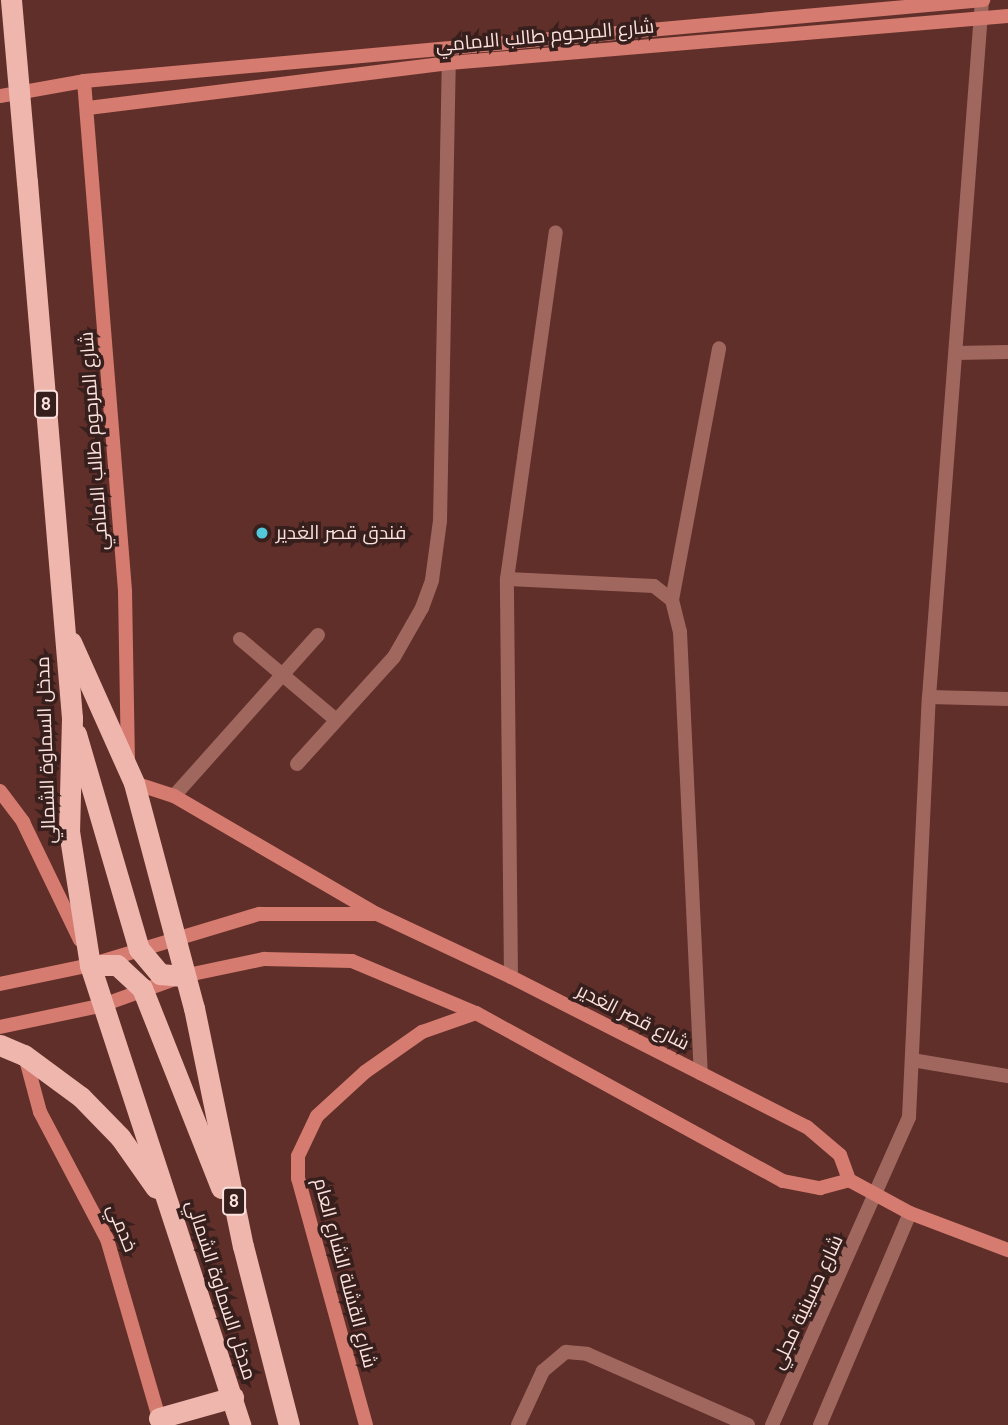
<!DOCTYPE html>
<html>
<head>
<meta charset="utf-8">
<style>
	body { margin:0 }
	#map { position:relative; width:1008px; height:1425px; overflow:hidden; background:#602f29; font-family:Quicksand,Cairo,sans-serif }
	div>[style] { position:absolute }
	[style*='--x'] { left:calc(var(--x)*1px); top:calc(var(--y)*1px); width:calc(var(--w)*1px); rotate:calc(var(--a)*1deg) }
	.lane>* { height:14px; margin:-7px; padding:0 7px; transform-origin:7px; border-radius:7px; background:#a0675f }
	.street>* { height:14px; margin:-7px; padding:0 7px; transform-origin:7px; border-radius:7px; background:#a0675f }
	.secondary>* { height:14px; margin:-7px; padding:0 7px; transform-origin:7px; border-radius:7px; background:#d57b6f }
	.highway>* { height:21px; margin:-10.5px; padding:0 10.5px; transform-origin:10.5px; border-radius:10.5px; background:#eeb6ad }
	.highway-bridge>* { height:21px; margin:-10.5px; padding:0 10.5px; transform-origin:10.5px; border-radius:10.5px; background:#eeb6ad }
	.dots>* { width:19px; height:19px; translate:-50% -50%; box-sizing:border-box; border:4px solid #361f1c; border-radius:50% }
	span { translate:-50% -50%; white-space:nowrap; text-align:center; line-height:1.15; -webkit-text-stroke:7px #361f1c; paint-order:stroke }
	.shield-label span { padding:2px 5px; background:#361f1c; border:2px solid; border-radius:5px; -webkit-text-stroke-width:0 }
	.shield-label { font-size:18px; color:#fce2de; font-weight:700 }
	.street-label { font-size:19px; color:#fce2de }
	.poi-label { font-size:19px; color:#fce2de }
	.left { translate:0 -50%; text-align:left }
</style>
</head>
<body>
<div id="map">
	<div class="lane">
		<div style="--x:240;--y:639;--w:124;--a:40.1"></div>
		<div style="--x:297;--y:764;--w:144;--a:-47.8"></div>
		<div style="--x:394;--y:657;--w:56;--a:-60.3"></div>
		<div style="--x:422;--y:608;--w:30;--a:-70"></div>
		<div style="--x:432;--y:580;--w:60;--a:-82.3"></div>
		<div style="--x:440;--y:521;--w:458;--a:-88.9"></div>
		<div style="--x:174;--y:796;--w:216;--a:-48.2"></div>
	</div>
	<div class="street">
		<div style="--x:956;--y:353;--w:52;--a:-1.1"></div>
		<div style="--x:507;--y:579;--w:147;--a:2.7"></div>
		<div style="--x:654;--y:586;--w:23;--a:38"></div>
		<div style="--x:672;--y:600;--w:33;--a:76"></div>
		<div style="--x:680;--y:632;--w:442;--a:87.3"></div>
		<div style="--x:672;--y:600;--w:256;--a:-79.4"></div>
		<div style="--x:929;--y:697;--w:79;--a:1.5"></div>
		<div style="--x:511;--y:977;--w:398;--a:-90.6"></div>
		<div style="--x:507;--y:579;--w:350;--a:-82"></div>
		<div style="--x:912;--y:1060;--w:97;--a:9.5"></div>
		<div style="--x:518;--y:1425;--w:60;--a:-65.2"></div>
		<div style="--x:543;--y:1371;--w:30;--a:-40"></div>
		<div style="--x:566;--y:1352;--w:21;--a:5"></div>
		<div style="--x:587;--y:1354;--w:176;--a:23.8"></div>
		<div style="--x:772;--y:1425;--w:337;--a:-66"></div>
		<div style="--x:909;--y:1117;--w:420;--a:-87.3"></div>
		<div style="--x:929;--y:697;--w:699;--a:-85.65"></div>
		<div style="--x:820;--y:1425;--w:230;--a:-67"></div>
	</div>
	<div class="secondary">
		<div style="--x:84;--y:81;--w:512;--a:85.4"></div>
		<div style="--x:125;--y:591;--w:172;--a:89"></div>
		<div style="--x:0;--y:96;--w:85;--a:-10.1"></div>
		<div style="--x:84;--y:81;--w:903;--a:-5.15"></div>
		<div style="--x:88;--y:108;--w:364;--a:-7.1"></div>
		<div style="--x:449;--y:63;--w:561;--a:-4.81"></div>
		<div style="--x:134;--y:783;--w:42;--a:18"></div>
		<div style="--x:174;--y:796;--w:235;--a:30.2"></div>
		<div style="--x:377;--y:914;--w:148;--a:25.2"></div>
		<div style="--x:511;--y:977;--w:332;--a:26.9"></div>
		<div style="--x:807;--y:1127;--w:43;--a:40.3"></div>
		<div style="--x:840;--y:1155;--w:27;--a:70"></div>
		<div style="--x:0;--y:791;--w:39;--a:53"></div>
		<div style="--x:23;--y:822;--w:131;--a:64.2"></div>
		<div style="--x:0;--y:984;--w:92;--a:-11.9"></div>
		<div style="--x:90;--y:965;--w:177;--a:-16.8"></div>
		<div style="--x:259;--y:914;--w:116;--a:0"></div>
		<div style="--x:0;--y:1027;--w:102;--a:-11.9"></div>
		<div style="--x:100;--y:1006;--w:88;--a:-19.9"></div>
		<div style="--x:183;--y:976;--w:83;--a:-11.9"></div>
		<div style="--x:264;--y:959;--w:88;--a:1.3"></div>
		<div style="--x:352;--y:961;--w:134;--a:22.8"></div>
		<div style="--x:476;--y:1013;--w:350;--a:28.7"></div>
		<div style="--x:783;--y:1181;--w:38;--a:11"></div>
		<div style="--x:820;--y:1188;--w:30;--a:-15"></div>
		<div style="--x:25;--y:1056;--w:58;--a:75"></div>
		<div style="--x:40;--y:1112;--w:144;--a:62.2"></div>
		<div style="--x:107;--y:1239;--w:194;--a:73.8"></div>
		<div style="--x:849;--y:1180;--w:69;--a:28.4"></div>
		<div style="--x:910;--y:1213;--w:105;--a:20.7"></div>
		<div style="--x:366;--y:1425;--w:256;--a:-105.4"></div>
		<div style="--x:298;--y:1178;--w:22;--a:-90"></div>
		<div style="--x:298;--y:1156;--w:44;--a:-64.6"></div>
		<div style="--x:317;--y:1116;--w:65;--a:-42.5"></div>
		<div style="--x:365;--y:1072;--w:70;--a:-35.1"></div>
		<div style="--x:422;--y:1032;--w:57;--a:-19.4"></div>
	</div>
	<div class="highway">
		<div style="--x:27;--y:182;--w:538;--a:85.2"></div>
		<div style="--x:72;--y:718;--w:113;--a:91.5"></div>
		<div style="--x:69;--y:831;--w:136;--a:81.1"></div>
		<div style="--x:90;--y:965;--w:484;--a:71.9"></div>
		<div style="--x:71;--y:642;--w:154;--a:65.9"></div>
		<div style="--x:134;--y:783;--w:233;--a:75.1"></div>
		<div style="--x:194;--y:1008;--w:243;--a:78.4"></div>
		<div style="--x:243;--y:1246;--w:185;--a:75.6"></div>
		<div style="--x:76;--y:734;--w:224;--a:73.7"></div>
		<div style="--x:139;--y:949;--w:33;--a:50"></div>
		<div style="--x:160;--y:974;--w:23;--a:5"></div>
		<div style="--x:90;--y:965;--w:27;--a:0"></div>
		<div style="--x:117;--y:965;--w:34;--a:43"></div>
		<div style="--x:142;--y:988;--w:215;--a:68.4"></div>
		<div style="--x:0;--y:1045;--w:26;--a:23"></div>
		<div style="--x:24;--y:1055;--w:71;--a:36.4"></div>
		<div style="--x:81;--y:1097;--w:56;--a:45.7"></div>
		<div style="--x:120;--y:1137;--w:62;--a:54.8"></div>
		<div style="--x:159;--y:1418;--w:77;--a:-15.8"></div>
	</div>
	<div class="highway-bridge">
		<div style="--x:11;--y:0;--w:183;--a:85"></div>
	</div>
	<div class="dots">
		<div style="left:262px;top:533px;background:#53cadc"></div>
	</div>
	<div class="shield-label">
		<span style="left:46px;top:404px">8</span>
		<span style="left:234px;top:1201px">8</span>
	</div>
	<div class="street-label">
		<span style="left:545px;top:36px;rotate:-5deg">شارع المرحوم طالب الامامي</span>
		<span style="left:94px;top:441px;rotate:-94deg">شارع المرحوم طالب الامامي</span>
		<span style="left:46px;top:750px;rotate:-92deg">مدخل السماوة الشمالي</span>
		<span style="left:633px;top:1017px;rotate:27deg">شارع قصر الغدير</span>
		<span style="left:122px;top:1228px;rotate:68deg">خدمي</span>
		<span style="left:345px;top:1273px;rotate:75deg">شارع القشلة الشارع العام</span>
		<span style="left:221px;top:1290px;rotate:72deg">مدخل السماوة الشمالي</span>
		<span style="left:807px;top:1302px;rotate:-65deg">شارع حسينية مجلي</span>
	</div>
	<div class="poi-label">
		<span class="left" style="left:276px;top:533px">فندق قصر الغدير</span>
	</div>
</div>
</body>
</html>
